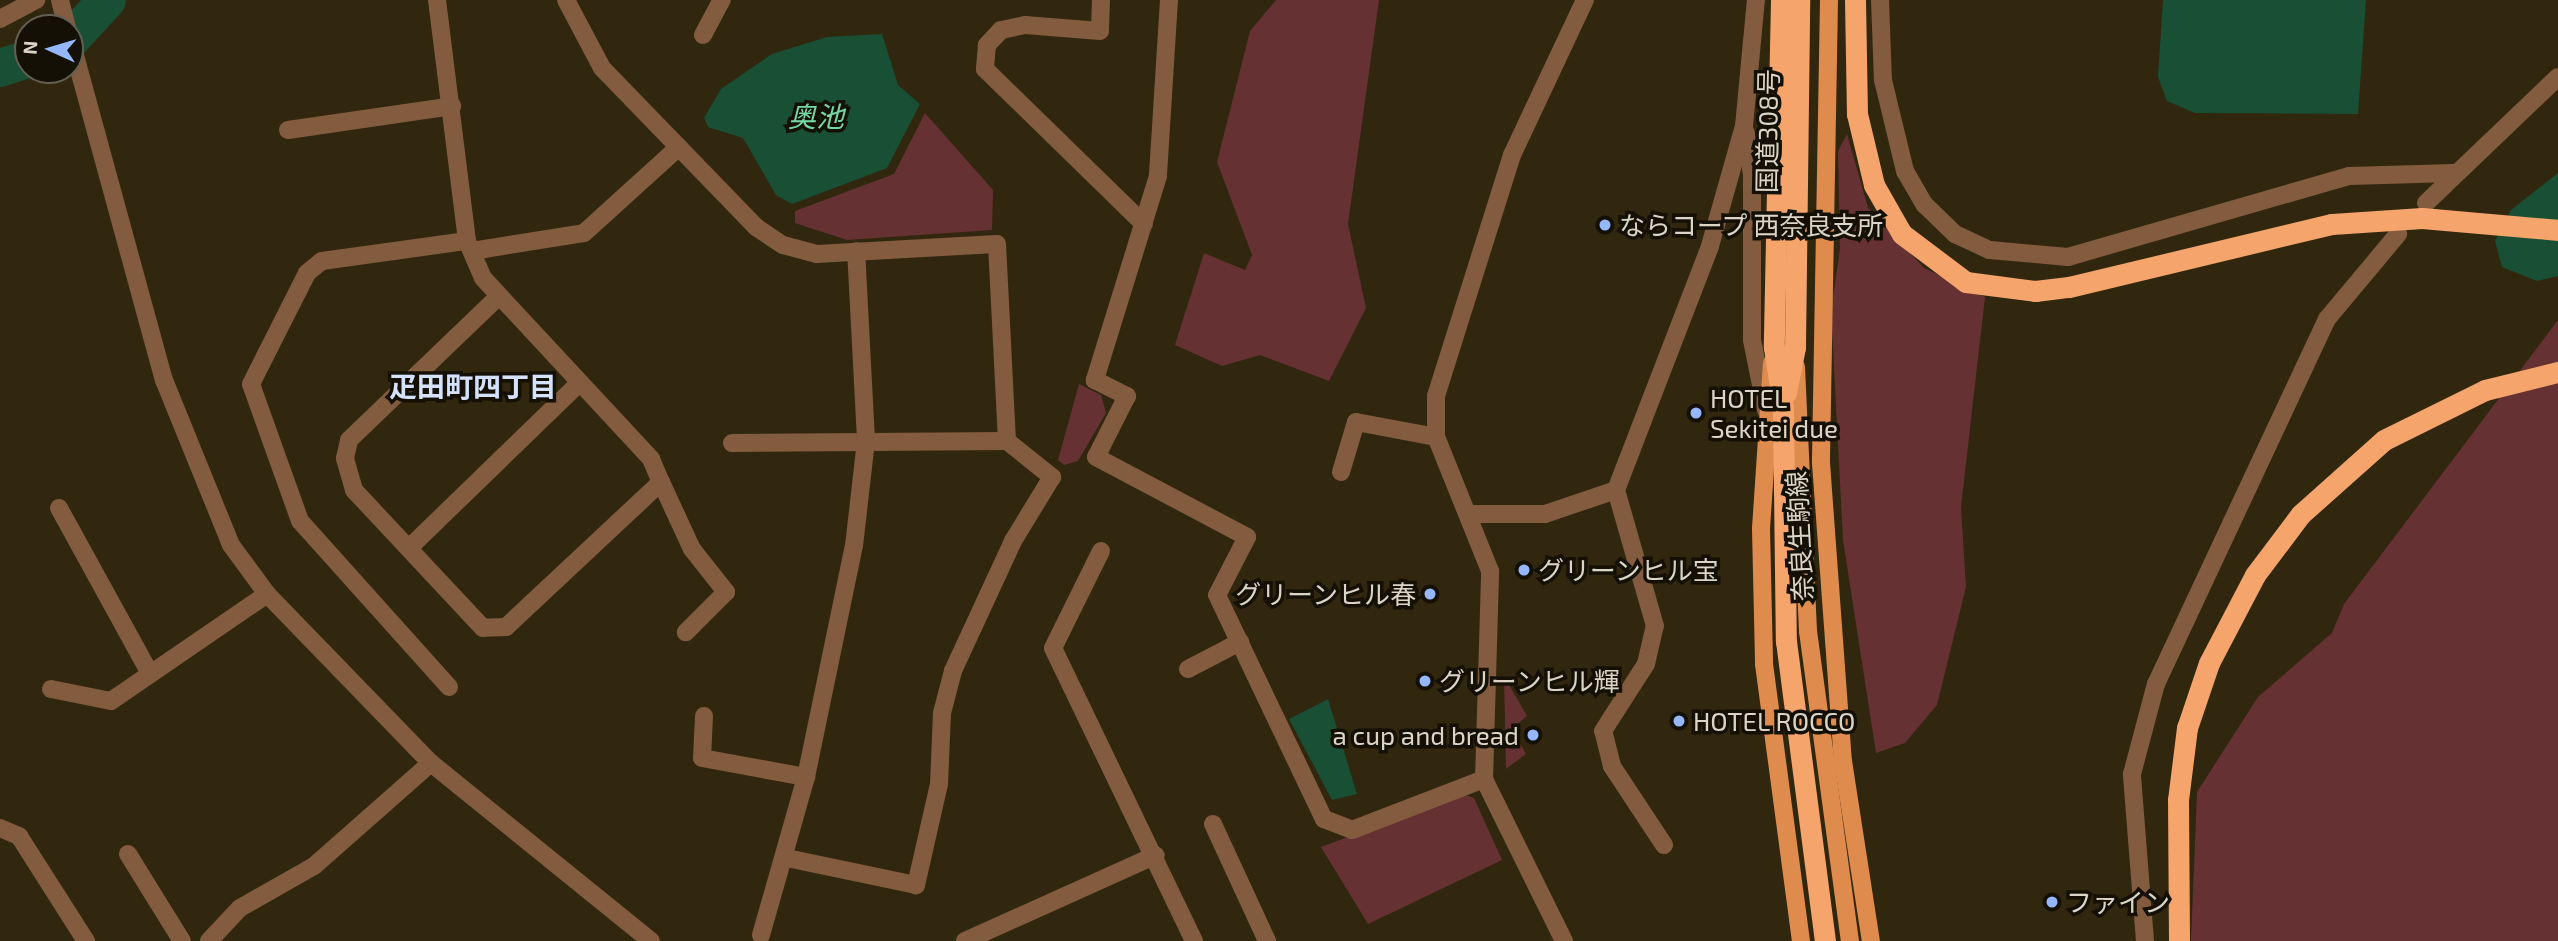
<!DOCTYPE html>
<html>
<head>
<meta charset="utf-8">
<style>
	body { margin:0 }
	#map { position:relative; width:2558px; height:941px; overflow:hidden; background:#30270e; font-family:"Exo 2","Noto Sans JP",sans-serif }
	div>[style] { position:absolute }
	[style*='--x'] { left:calc(var(--x)*1px); top:calc(var(--y)*1px); width:calc(var(--w)*1px); rotate:calc(var(--a)*1deg) }
	.green>* { inset:0; background:#663132 }
	.water>* { inset:0; background:#194f35 }
	.river>* { height:38px; margin:-19px; padding:0 19px; transform-origin:19px; border-radius:19px; background:#194f35 }
	.minor>* { height:18px; margin:-9px; padding:0 9px; transform-origin:9px; border-radius:9px; background:#835b3f }
	.major>* { height:18px; margin:-9px; padding:0 9px; transform-origin:9px; border-radius:9px; background:#df8b4e }
	.highway>* { height:21px; margin:-10.5px; padding:0 10.5px; transform-origin:10.5px; border-radius:10.5px; background:#f5a46c }
	.dots>* { width:19px; height:19px; translate:-50% -50%; box-sizing:border-box; border:4px solid #141006; border-radius:50% }
	span { translate:-50% -50%; white-space:nowrap; text-align:center; line-height:1.15; -webkit-text-stroke:7px #141006; paint-order:stroke }
	.street-label { font-size:26px; color:#dad5c6 }
	.poi-label { font-size:26px; color:#dad5c6 }
	.left { translate:0 -50%; text-align:left }
	.right { translate:-100% -50%; text-align:right }
	.water-label { font-size:28px; color:#75d8a4; font-style:italic }
	.neighbourhood-label { font-size:28px; color:#d4e2fd; font-weight:700 }
	.north { position:absolute; left:14px; top:14px; width:70px; height:70px; box-sizing:border-box; background:#141006; border:2px solid #635f53; border-radius:50%; rotate:274deg; font-size:19px; font-weight:700; line-height:28px; text-align:center; color:#dad5c6 }
	.north::after { content:''; display:block; margin:auto; width:24px; height:32px; background:#94b7fd; clip-path:polygon(50% 0,100% 100%,50% 72%,0 100%) }
</style>
</head>
<body>
<div id="map">
	<div class="green">
		<div style="clip-path:polygon(1276px 0,1379px 0,1348px 224px,1366px 308px,1329px 381px,1260px 355px,1222px 366px,1175px 345px,1204px 253px,1245px 270px,1252px 255px,1217px 162px,1250px 31px)"></div>
		<div style="clip-path:polygon(925px 113px,993px 190px,992px 230px,847px 240px,795px 223px,795px 211px,894px 174px)"></div>
		<div style="clip-path:polygon(1847px 134px,1868px 208px,1924px 268px,1985px 297px,1961px 507px,1966px 587px,1937px 705px,1905px 743px,1876px 753px,1843px 540px,1831px 310px,1840px 249px,1838px 151px)"></div>
		<div style="clip-path:polygon(2558px 320px,2558px 941px,2191px 941px,2197px 792px,2258px 697px,2332px 633px,2344px 604px)"></div>
		<div style="clip-path:polygon(1079px 384px,1101px 395px,1106px 413px,1078px 461px,1064px 465px,1058px 460px)"></div>
		<div style="clip-path:polygon(1504px 676px,1527px 716px,1512px 729px,1526px 754px,1506px 769px)"></div>
		<div style="clip-path:polygon(1462px 794px,1474px 798px,1502px 860px,1368px 924px,1321px 847px)"></div>
	</div>
	<div class="water">
		<div style="clip-path:polygon(2163px 0,2366px 0,2358px 114px,2195px 113px,2167px 101px,2158px 77px)"></div>
		<div style="clip-path:polygon(882px 34px,898px 85px,920px 104px,887px 168px,792px 204px,776px 195px,743px 138px,708px 127px,704px 118px,721px 89px,772px 54px,827px 37px)"></div>
		<div style="clip-path:polygon(2558px 173px,2558px 276px,2537px 281px,2502px 267px,2495px 241px,2511px 210px)"></div>
		<div style="clip-path:polygon(1328px 699px,1357px 794px,1332px 800px,1289px 719px)"></div>
	</div>
	<div class="river">
		<div style="--x:70;--y:40;--w:54;--a:-47.2"></div>
		<div style="--x:0;--y:68;--w:29;--a:-18"></div>
	</div>
	<div class="minor">
		<div style="--x:60;--y:0;--w:29;--a:76"></div>
		<div style="--x:437;--y:0;--w:243;--a:82.9"></div>
		<div style="--x:467;--y:241;--w:40;--a:66.6"></div>
		<div style="--x:483;--y:278;--w:247;--a:47.1"></div>
		<div style="--x:651;--y:459;--w:25;--a:67"></div>
		<div style="--x:661;--y:482;--w:212;--a:136.9"></div>
		<div style="--x:506;--y:627;--w:23;--a:178"></div>
		<div style="--x:483;--y:628;--w:189;--a:-133.1"></div>
		<div style="--x:354;--y:490;--w:33;--a:-106"></div>
		<div style="--x:345;--y:458;--w:18;--a:-77"></div>
		<div style="--x:349;--y:440;--w:205;--a:-43.8"></div>
		<div style="--x:566;--y:0;--w:77;--a:62.1"></div>
		<div style="--x:602;--y:68;--w:221;--a:45.9"></div>
		<div style="--x:756;--y:227;--w:32;--a:34"></div>
		<div style="--x:783;--y:245;--w:35;--a:15"></div>
		<div style="--x:817;--y:254;--w:180;--a:-3.2"></div>
		<div style="--x:997;--y:244;--w:197;--a:87.1"></div>
		<div style="--x:1101;--y:0;--w:31;--a:92"></div>
		<div style="--x:1100;--y:31;--w:75;--a:-175.4"></div>
		<div style="--x:1025;--y:25;--w:25;--a:168"></div>
		<div style="--x:1001;--y:30;--w:21;--a:133"></div>
		<div style="--x:987;--y:45;--w:24;--a:95"></div>
		<div style="--x:985;--y:69;--w:222;--a:44.3"></div>
		<div style="--x:1169;--y:0;--w:176;--a:93.6"></div>
		<div style="--x:1158;--y:176;--w:214;--a:107.2"></div>
		<div style="--x:1095;--y:380;--w:36;--a:27"></div>
		<div style="--x:1127;--y:396;--w:68;--a:116.9"></div>
		<div style="--x:1096;--y:457;--w:171;--a:27.9"></div>
		<div style="--x:1247;--y:537;--w:65;--a:117.3"></div>
		<div style="--x:1217;--y:595;--w:248;--a:64.5"></div>
		<div style="--x:1324;--y:819;--w:30;--a:21"></div>
		<div style="--x:1352;--y:830;--w:142;--a:-21.1"></div>
		<div style="--x:1880;--y:0;--w:80;--a:87.9"></div>
		<div style="--x:1883;--y:80;--w:94;--a:76.4"></div>
		<div style="--x:1905;--y:171;--w:39;--a:60"></div>
		<div style="--x:1925;--y:205;--w:42;--a:44"></div>
		<div style="--x:1955;--y:234;--w:38;--a:25"></div>
		<div style="--x:1990;--y:250;--w:78;--a:5.1"></div>
		<div style="--x:2068;--y:257;--w:292;--a:-16.1"></div>
		<div style="--x:2349;--y:176;--w:104;--a:-1.7"></div>
		<div style="--x:0;--y:19;--w:41;--a:-27.8"></div>
		<div style="--x:703;--y:35;--w:40;--a:-62"></div>
		<div style="--x:70;--y:37;--w:356;--a:74.7"></div>
		<div style="--x:164;--y:380;--w:178;--a:67.9"></div>
		<div style="--x:231;--y:545;--w:61;--a:53.7"></div>
		<div style="--x:267;--y:594;--w:235;--a:45.9"></div>
		<div style="--x:431;--y:763;--w:283;--a:39"></div>
		<div style="--x:288;--y:130;--w:166;--a:-8.3"></div>
		<div style="--x:1746;--y:133;--w:42;--a:81.9"></div>
		<div style="--x:1752;--y:175;--w:165;--a:90"></div>
		<div style="--x:1752;--y:340;--w:71;--a:78.7"></div>
		<div style="--x:2426;--y:203;--w:182;--a:-43.7"></div>
		<div style="--x:472;--y:251;--w:113;--a:-9.1"></div>
		<div style="--x:584;--y:233;--w:128;--a:-42.2"></div>
		<div style="--x:732;--y:443;--w:275;--a:-0.4"></div>
		<div style="--x:1007;--y:441;--w:58;--a:38.7"></div>
		<div style="--x:1052;--y:477;--w:75;--a:121.4"></div>
		<div style="--x:1013;--y:541;--w:143;--a:114.8"></div>
		<div style="--x:953;--y:671;--w:43;--a:104.7"></div>
		<div style="--x:942;--y:713;--w:71;--a:92.4"></div>
		<div style="--x:939;--y:784;--w:104;--a:102.8"></div>
		<div style="--x:916;--y:885;--w:132;--a:-168.2"></div>
		<div style="--x:1341;--y:472;--w:52;--a:-73.3"></div>
		<div style="--x:1356;--y:422;--w:81;--a:10.6"></div>
		<div style="--x:661;--y:482;--w:74;--a:65.2"></div>
		<div style="--x:692;--y:549;--w:55;--a:51.7"></div>
		<div style="--x:726;--y:592;--w:57;--a:135"></div>
		<div style="--x:59;--y:508;--w:187;--a:61.2"></div>
		<div style="--x:1471;--y:514;--w:74;--a:0"></div>
		<div style="--x:1545;--y:514;--w:75;--a:-18.7"></div>
		<div style="--x:410;--y:547;--w:235;--a:-44.1"></div>
		<div style="--x:1101;--y:551;--w:108;--a:116.3"></div>
		<div style="--x:1053;--y:648;--w:325;--a:64.3"></div>
		<div style="--x:1188;--y:669;--w:59;--a:-27.4"></div>
		<div style="--x:449;--y:687;--w:223;--a:-131.9"></div>
		<div style="--x:300;--y:521;--w:145;--a:-109.7"></div>
		<div style="--x:251;--y:384;--w:124;--a:-63.2"></div>
		<div style="--x:307;--y:273;--w:19;--a:-39"></div>
		<div style="--x:322;--y:261;--w:146;--a:-7.9"></div>
		<div style="--x:51;--y:689;--w:61;--a:11.3"></div>
		<div style="--x:111;--y:701;--w:189;--a:-34.4"></div>
		<div style="--x:704;--y:716;--w:42;--a:92.7"></div>
		<div style="--x:702;--y:758;--w:106;--a:10.4"></div>
		<div style="--x:806;--y:777;--w:236;--a:-78.3"></div>
		<div style="--x:854;--y:546;--w:107;--a:-83.5"></div>
		<div style="--x:866;--y:440;--w:189;--a:-93"></div>
		<div style="--x:1213;--y:824;--w:129;--a:65.2"></div>
		<div style="--x:0;--y:828;--w:21;--a:23"></div>
		<div style="--x:19;--y:836;--w:125;--a:57.5"></div>
		<div style="--x:1664;--y:845;--w:95;--a:-123.4"></div>
		<div style="--x:1612;--y:766;--w:36;--a:-104"></div>
		<div style="--x:1603;--y:731;--w:80;--a:-57.3"></div>
		<div style="--x:1646;--y:664;--w:39;--a:-77"></div>
		<div style="--x:1655;--y:626;--w:141;--a:-106"></div>
		<div style="--x:1616;--y:490;--w:261;--a:-68.9"></div>
		<div style="--x:1710;--y:246;--w:125;--a:-74.2"></div>
		<div style="--x:1744;--y:126;--w:127;--a:-84.6"></div>
		<div style="--x:128;--y:854;--w:102;--a:58.2"></div>
		<div style="--x:761;--y:935;--w:164;--a:-74.1"></div>
		<div style="--x:209;--y:941;--w:45;--a:-46.8"></div>
		<div style="--x:240;--y:908;--w:85;--a:-29.6"></div>
		<div style="--x:314;--y:866;--w:156;--a:-41.4"></div>
		<div style="--x:965;--y:941;--w:209;--a:-24.2"></div>
		<div style="--x:1564;--y:941;--w:181;--a:-116.3"></div>
		<div style="--x:1484;--y:779;--w:208;--a:-88.3"></div>
		<div style="--x:1490;--y:571;--w:144;--a:-111.9"></div>
		<div style="--x:1436;--y:437;--w:41;--a:-90"></div>
		<div style="--x:1436;--y:396;--w:253;--a:-72.5"></div>
		<div style="--x:1512;--y:155;--w:171;--a:-64.8"></div>
		<div style="--x:2145;--y:941;--w:168;--a:-94.5"></div>
		<div style="--x:2132;--y:774;--w:93;--a:-75.1"></div>
		<div style="--x:2156;--y:684;--w:403;--a:-64.9"></div>
		<div style="--x:2327;--y:319;--w:111;--a:-50.1"></div>
	</div>
	<div class="major">
		<div style="--x:1829;--y:0;--w:463;--a:91"></div>
		<div style="--x:1821;--y:463;--w:299;--a:85.8"></div>
		<div style="--x:1843;--y:761;--w:182;--a:81.2"></div>
		<div style="--x:1772;--y:363;--w:166;--a:93.8"></div>
		<div style="--x:1761;--y:529;--w:135;--a:88.7"></div>
		<div style="--x:1764;--y:664;--w:279;--a:82.4"></div>
		<div style="--x:1796;--y:367;--w:264;--a:87.4"></div>
		<div style="--x:1808;--y:631;--w:313;--a:82.3"></div>
	</div>
	<div class="highway">
		<div style="--x:1781;--y:0;--w:347;--a:91.2"></div>
		<div style="--x:1774;--y:347;--w:62;--a:81.6"></div>
		<div style="--x:1783;--y:408;--w:233;--a:89.3"></div>
		<div style="--x:1786;--y:641;--w:303;--a:82.6"></div>
		<div style="--x:1855;--y:0;--w:114;--a:89"></div>
		<div style="--x:1857;--y:114;--w:73;--a:76.5"></div>
		<div style="--x:1874;--y:185;--w:56;--a:60.3"></div>
		<div style="--x:1902;--y:234;--w:80;--a:36.9"></div>
		<div style="--x:1966;--y:282;--w:70;--a:7.4"></div>
		<div style="--x:2035;--y:291;--w:34;--a:-7"></div>
		<div style="--x:2069;--y:287;--w:270;--a:-13.5"></div>
		<div style="--x:2332;--y:224;--w:90;--a:-3.8"></div>
		<div style="--x:2422;--y:218;--w:137;--a:5"></div>
		<div style="--x:1786;--y:393;--w:47;--a:-78.9"></div>
		<div style="--x:1795;--y:347;--w:347;--a:-89.3"></div>
		<div style="--x:2179;--y:941;--w:141;--a:-90.4"></div>
		<div style="--x:2178;--y:800;--w:73;--a:-82.9"></div>
		<div style="--x:2187;--y:728;--w:69;--a:-71.3"></div>
		<div style="--x:2209;--y:663;--w:99;--a:-62.4"></div>
		<div style="--x:2255;--y:575;--w:76;--a:-53"></div>
		<div style="--x:2301;--y:514;--w:111;--a:-41.7"></div>
		<div style="--x:2384;--y:440;--w:113;--a:-26.3"></div>
		<div style="--x:2485;--y:390;--w:75;--a:-13.9"></div>
	</div>
	<div class="dots">
		<div style="left:1605px;top:225px;background:#94b7fd"></div>
		<div style="left:1696px;top:413px;background:#94b7fd"></div>
		<div style="left:1524px;top:570px;background:#94b7fd"></div>
		<div style="left:1430px;top:594px;background:#94b7fd"></div>
		<div style="left:1425px;top:681px;background:#94b7fd"></div>
		<div style="left:1679px;top:721px;background:#94b7fd"></div>
		<div style="left:1533px;top:735px;background:#94b7fd"></div>
		<div style="left:2052px;top:902px;background:#94b7fd"></div>
	</div>
	<div class="street-label">
		<span style="left:1767px;top:131px;rotate:-89deg">国道308号</span>
		<span style="left:1799px;top:536px;rotate:-93deg">奈良生駒線</span>
	</div>
	<div class="poi-label">
		<span class="left" style="left:1619px;top:225px">ならコープ 西奈良支所</span>
		<span class="left" style="left:1710px;top:413px">HOTEL<br>Sekitei due</span>
		<span class="left" style="left:1538px;top:570px">グリーンヒル宝</span>
		<span class="right" style="left:1416px;top:594px">グリーンヒル春</span>
		<span class="left" style="left:1439px;top:681px">グリーンヒル輝</span>
		<span class="left" style="left:1693px;top:721px">HOTEL ROCCO</span>
		<span class="right" style="left:1519px;top:735px">a cup and bread</span>
		<span class="left" style="left:2066px;top:902px">ファイン</span>
	</div>
	<div class="water-label">
		<span style="left:816px;top:116px">奥池</span>
	</div>
	<div class="neighbourhood-label">
		<span style="left:473px;top:386px">疋田町四丁目</span>
	</div>
	<div class="north">N</div>
</div>
</body>
</html>
